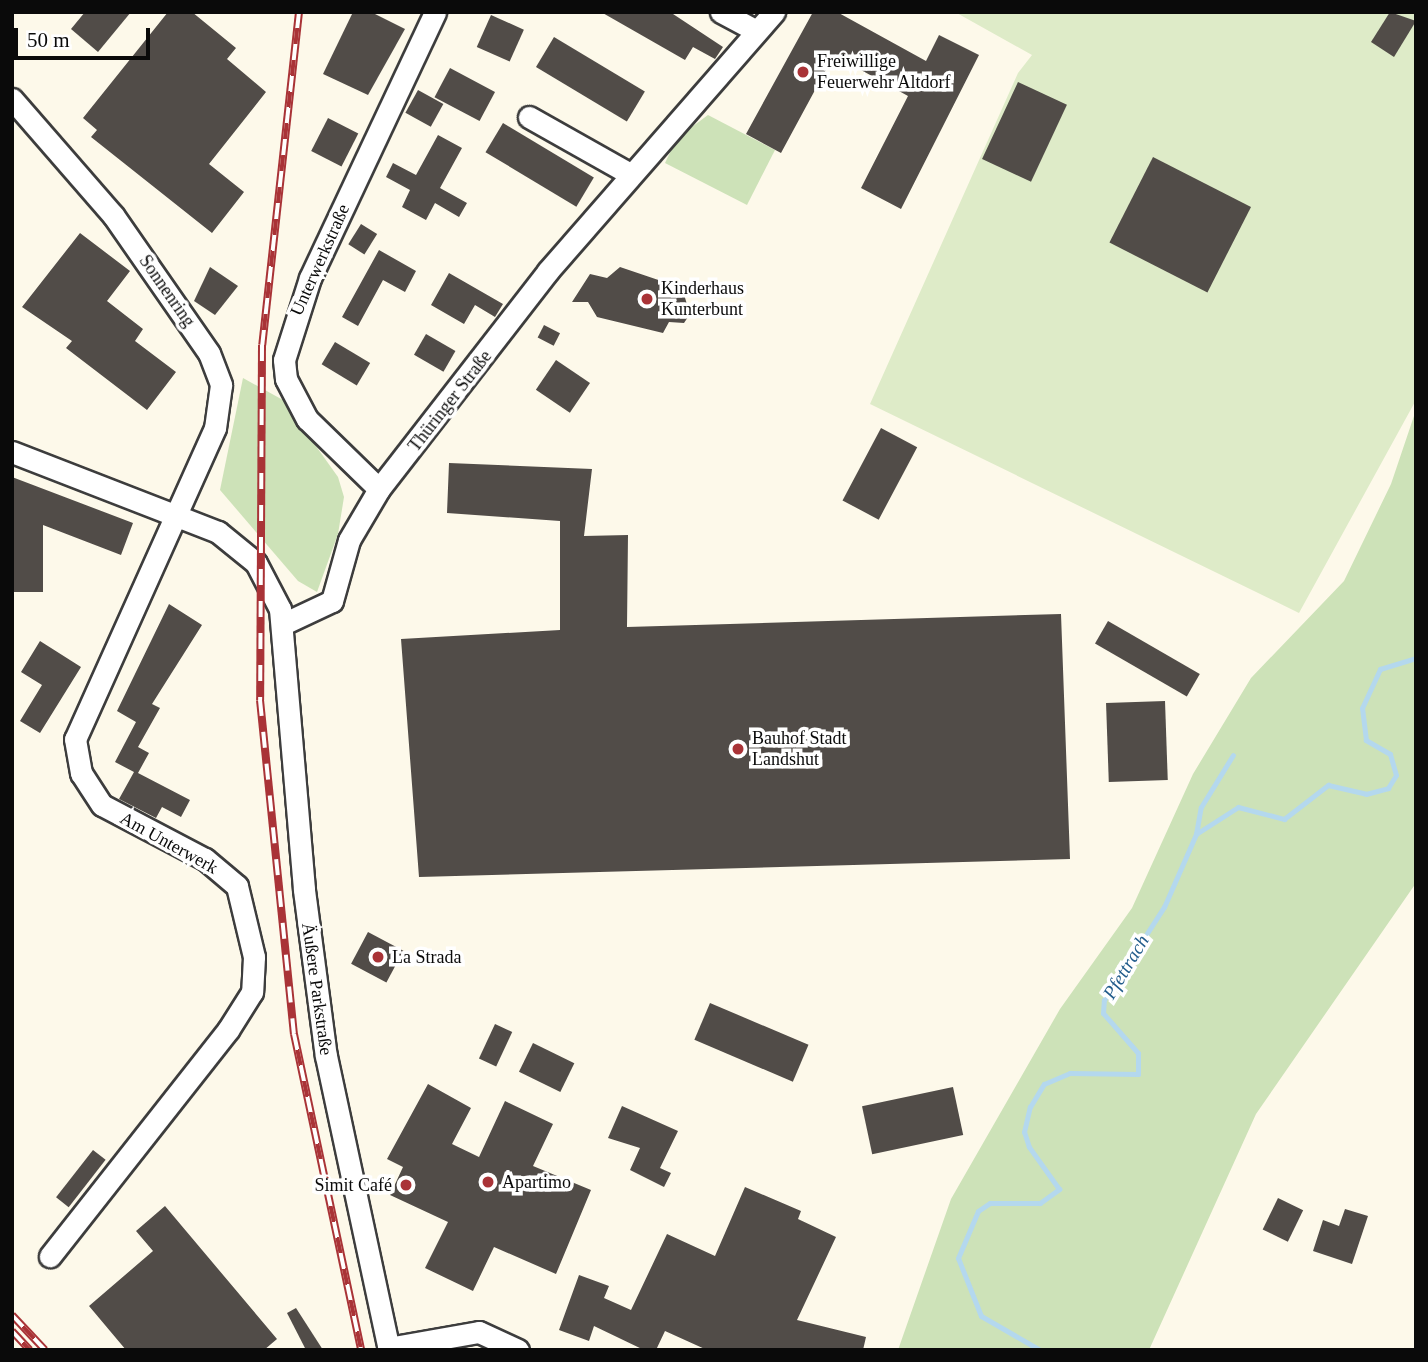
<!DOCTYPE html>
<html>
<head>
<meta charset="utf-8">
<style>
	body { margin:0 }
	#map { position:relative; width:1428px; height:1362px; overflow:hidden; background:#fdf9ea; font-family:"Times New Roman",serif }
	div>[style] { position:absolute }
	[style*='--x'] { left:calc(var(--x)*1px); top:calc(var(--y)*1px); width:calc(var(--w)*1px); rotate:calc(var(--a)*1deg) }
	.green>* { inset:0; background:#cde2b8 }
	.pitch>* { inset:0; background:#deebc8 }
	.stream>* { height:5px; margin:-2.5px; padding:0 2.5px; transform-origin:2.5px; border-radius:2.5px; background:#b4d8ee }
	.building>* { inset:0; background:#514c48; transform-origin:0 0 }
	.roads { filter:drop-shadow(2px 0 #3d3d3d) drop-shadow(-2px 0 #3d3d3d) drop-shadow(0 2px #3d3d3d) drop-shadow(0 -2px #3d3d3d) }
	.minor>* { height:21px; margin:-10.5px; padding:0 10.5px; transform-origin:10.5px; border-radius:10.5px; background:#fff }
	.rail>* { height:8px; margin-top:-4px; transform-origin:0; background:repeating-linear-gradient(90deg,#fff 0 16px,#a93337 0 32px); box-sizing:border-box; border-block:2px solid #a93337 }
	.dots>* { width:19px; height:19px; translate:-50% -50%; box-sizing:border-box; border:4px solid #fff; border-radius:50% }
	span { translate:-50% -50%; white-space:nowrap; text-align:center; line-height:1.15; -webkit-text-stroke:7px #fff; paint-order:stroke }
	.poi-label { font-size:18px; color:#0a0a0a }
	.left { translate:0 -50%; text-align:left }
	.right { translate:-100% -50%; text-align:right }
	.street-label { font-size:18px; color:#0a0a0a }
	.water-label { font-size:19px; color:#235d8c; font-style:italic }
	.frame { position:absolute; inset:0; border:14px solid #0a0a0a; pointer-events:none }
	.scale { position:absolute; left:14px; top:28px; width:136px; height:32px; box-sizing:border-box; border:4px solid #0a0a0a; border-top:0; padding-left:9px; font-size:21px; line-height:24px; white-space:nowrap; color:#0a0a0a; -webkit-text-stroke:5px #fff; paint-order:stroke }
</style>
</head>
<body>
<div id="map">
	<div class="green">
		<div style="clip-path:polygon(708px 115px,775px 150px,747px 205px,665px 163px,677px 138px)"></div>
		<div style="clip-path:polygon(243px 378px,283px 400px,338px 477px,344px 497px,338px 534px,317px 592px,298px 581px,220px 490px)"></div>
		<div style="clip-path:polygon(1416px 410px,1416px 883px,1256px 1114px,1149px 1350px,898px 1350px,951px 1199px,1060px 1009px,1132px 908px,1193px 774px,1251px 678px,1344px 581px,1391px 484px)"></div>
	</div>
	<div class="pitch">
		<div style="clip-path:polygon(955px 12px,1416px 12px,1416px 400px,1299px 613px,870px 404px,1018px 73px,1032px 55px)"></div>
	</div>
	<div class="stream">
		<div style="--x:1196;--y:834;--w:27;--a:-80"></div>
		<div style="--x:1201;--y:807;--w:61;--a:-58.4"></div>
		<div style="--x:1040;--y:1350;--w:68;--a:-150"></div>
		<div style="--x:981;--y:1316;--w:62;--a:-111.6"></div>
		<div style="--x:958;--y:1258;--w:51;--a:-66.9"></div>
		<div style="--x:978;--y:1211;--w:14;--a:-34"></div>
		<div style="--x:990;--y:1203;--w:50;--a:0"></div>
		<div style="--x:1040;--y:1203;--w:24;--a:-36"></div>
		<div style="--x:1059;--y:1189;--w:52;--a:-125.5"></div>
		<div style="--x:1029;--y:1147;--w:16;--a:-108"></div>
		<div style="--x:1024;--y:1132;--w:26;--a:-77"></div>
		<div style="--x:1030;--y:1107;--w:27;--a:-59"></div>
		<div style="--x:1044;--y:1084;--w:28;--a:-23"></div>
		<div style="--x:1070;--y:1073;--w:68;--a:0.8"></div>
		<div style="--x:1138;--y:1074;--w:21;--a:-90"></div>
		<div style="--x:1138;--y:1053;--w:53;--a:-131.2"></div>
		<div style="--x:1103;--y:1013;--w:13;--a:-86"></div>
		<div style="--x:1104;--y:1000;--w:111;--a:-57.2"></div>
		<div style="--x:1164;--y:907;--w:80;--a:-66.3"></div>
		<div style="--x:1196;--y:834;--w:50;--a:-32.7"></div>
		<div style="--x:1238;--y:807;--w:48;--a:14.6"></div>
		<div style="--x:1284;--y:819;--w:56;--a:-37.7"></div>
		<div style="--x:1328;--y:785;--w:39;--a:13"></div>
		<div style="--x:1366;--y:794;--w:23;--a:-15"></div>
		<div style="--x:1388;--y:788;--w:15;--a:-58"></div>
		<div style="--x:1396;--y:775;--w:22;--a:-106"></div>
		<div style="--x:1390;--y:754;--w:28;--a:-150"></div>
		<div style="--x:1366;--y:740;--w:32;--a:-97"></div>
		<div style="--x:1362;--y:708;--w:43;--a:-65.2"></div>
		<div style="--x:1380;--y:669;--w:38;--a:-17"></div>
	</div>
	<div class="building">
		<div style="clip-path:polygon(85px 12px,131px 12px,98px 52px,71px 29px)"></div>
		<div style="clip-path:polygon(168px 12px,192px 12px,236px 48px,227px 59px,266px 92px,209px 164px,244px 192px,212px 233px,91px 137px,97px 130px,83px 118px)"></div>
		<div style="clip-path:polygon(353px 12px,371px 12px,405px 29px,368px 95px,323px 74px)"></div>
		<div style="clip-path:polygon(601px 12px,670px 12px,723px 47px,715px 59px,693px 47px,685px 60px)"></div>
		<div style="clip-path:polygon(813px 12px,837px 12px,926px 61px,939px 35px,979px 55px,901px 209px,861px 188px,908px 96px,834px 55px,781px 153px,746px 134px)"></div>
		<div style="clip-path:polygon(1390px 12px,1416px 21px,1394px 57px,1371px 42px)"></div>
		<div style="left:491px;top:15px;width:36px;height:35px;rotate:24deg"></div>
		<div style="left:554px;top:37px;width:106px;height:35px;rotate:31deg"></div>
		<div style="left:450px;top:68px;width:51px;height:33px;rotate:28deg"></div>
		<div style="left:1018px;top:82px;width:54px;height:85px;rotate:25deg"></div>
		<div style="left:418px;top:90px;width:29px;height:26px;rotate:29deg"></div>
		<div style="left:328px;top:118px;width:34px;height:37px;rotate:27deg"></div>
		<div style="left:503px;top:123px;width:106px;height:34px;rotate:31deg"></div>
		<div style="clip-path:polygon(438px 135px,462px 148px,440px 188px,467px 203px,459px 217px,435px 203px,426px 220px,402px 207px,410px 190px,386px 177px,393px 163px,416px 175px)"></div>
		<div style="left:1153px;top:157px;width:110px;height:96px;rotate:27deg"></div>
		<div style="left:361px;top:224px;width:19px;height:24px;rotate:32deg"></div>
		<div style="clip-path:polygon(80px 233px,130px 271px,107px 301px,143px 329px,135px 341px,176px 372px,147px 410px,66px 348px,72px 341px,22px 307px)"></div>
		<div style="clip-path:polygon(379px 250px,416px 271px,405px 292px,383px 280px,358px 326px,342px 317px)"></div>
		<div style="clip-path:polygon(210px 267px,238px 286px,215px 315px,194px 301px)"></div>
		<div style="clip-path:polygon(620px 267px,682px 288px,690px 314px,684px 323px,669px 322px,663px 333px,597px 317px,588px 302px,572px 302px,590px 274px,607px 278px)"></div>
		<div style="clip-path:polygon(449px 273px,503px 304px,495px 317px,475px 305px,464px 324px,431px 305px)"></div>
		<div style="left:544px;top:325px;width:18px;height:14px;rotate:27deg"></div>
		<div style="left:426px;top:334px;width:34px;height:24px;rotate:30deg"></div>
		<div style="left:335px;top:342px;width:41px;height:26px;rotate:31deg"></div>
		<div style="left:556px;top:360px;width:41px;height:36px;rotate:34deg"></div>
		<div style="left:881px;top:428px;width:41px;height:82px;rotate:28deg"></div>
		<div style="clip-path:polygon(449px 463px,592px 469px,584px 536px,628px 535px,627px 627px,1061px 614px,1070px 859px,419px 877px,401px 639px,560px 630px,560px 521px,447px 513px)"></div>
		<div style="clip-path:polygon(12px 477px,133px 523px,121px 555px,43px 525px,43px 592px,12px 592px)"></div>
		<div style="clip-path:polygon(169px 604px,202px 625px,152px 704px,160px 708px,138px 747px,149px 753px,138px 773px,190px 800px,181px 817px,162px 807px,156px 818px,119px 799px,134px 772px,115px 762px,136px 722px,117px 711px)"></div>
		<div style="left:1108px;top:621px;width:106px;height:26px;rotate:30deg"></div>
		<div style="clip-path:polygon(40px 641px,81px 667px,40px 733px,20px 721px,42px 685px,21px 672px)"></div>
		<div style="left:1165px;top:701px;width:79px;height:59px;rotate:88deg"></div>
		<div style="left:368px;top:932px;width:40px;height:36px;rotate:28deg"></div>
		<div style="left:710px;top:1003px;width:107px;height:40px;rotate:23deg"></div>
		<div style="left:495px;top:1024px;width:19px;height:38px;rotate:25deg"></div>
		<div style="left:533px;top:1043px;width:46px;height:32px;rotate:26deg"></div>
		<div style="clip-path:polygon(428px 1084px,471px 1108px,452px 1144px,479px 1157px,505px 1101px,553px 1124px,533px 1166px,591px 1190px,556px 1274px,494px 1247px,473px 1291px,425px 1268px,448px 1222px,390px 1195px,403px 1167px,387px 1159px)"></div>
		<div style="left:953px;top:1087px;width:49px;height:93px;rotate:78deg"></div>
		<div style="clip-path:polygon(622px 1106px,678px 1131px,660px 1168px,671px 1173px,664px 1187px,630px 1170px,640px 1148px,608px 1138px)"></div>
		<div style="left:93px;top:1150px;width:16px;height:60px;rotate:38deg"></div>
		<div style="clip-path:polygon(745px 1187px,801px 1211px,798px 1219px,836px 1237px,797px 1320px,866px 1337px,863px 1350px,707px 1350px,665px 1331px,656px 1350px,644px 1350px,594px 1326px,589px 1341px,559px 1330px,579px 1275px,609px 1286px,604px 1298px,631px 1310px,667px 1234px,715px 1256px)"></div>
		<div style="left:1278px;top:1198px;width:28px;height:35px;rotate:26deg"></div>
		<div style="clip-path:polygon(165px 1206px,277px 1339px,264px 1350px,126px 1350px,89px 1306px,153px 1251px,136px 1231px)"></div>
		<div style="clip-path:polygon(1345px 1209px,1368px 1216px,1352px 1264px,1313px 1251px,1323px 1220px,1339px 1226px)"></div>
		<div style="clip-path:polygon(296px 1308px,323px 1350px,306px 1350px,287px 1313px)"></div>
	</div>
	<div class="roads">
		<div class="minor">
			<div style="--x:721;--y:12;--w:40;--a:28"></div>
			<div style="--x:12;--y:99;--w:154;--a:49"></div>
			<div style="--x:113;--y:215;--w:168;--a:55.2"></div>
			<div style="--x:209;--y:353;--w:34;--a:69"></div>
			<div style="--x:221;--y:385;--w:43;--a:97.9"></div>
			<div style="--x:215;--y:428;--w:341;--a:114.2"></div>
			<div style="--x:75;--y:739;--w:35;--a:80"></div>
			<div style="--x:81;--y:773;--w:38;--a:57"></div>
			<div style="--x:102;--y:805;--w:116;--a:27.7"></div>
			<div style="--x:205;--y:859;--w:42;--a:40.2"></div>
			<div style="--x:237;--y:886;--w:73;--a:76.5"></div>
			<div style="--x:254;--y:957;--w:35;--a:93"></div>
			<div style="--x:252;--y:992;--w:45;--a:122.3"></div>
			<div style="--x:228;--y:1030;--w:288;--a:128.2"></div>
			<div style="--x:529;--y:117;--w:116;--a:29.4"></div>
			<div style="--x:12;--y:452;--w:221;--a:21.2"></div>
			<div style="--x:218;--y:532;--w:49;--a:39.2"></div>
			<div style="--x:256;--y:563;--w:52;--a:62.4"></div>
			<div style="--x:280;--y:609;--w:282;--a:85.1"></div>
			<div style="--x:304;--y:890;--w:167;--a:82.5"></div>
			<div style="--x:326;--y:1056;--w:301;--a:77.9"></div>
			<div style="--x:379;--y:489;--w:100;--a:-135.8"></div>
			<div style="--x:307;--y:419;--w:45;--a:-117.7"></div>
			<div style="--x:286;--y:379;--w:19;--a:-96"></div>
			<div style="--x:284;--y:360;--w:86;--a:-72.4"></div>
			<div style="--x:310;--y:278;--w:294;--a:-64.8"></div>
			<div style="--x:283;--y:624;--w:54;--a:-25.1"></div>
			<div style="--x:332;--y:601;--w:63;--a:-74.4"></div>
			<div style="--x:349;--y:540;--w:59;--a:-59.5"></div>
			<div style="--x:379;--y:489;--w:276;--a:-52.2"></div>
			<div style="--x:548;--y:271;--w:344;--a:-48.9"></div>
			<div style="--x:388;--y:1348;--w:92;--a:-10"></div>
			<div style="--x:479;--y:1332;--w:43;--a:24.8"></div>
		</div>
	</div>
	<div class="rail">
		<div style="--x:299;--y:12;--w:335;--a:96.3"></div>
		<div style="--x:262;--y:345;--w:355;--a:90.3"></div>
		<div style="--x:260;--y:700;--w:336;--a:84.2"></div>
		<div style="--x:294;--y:1034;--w:323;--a:78"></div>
		<div style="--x:12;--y:1315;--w:48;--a:46.7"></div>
		<div style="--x:12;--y:1331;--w:26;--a:47"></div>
	</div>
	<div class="dots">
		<div style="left:803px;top:72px;background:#a93337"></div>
		<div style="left:647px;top:299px;background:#a93337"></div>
		<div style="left:738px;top:749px;background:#a93337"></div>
		<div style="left:378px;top:957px;background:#a93337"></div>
		<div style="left:488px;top:1182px;background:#a93337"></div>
		<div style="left:406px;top:1185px;background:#a93337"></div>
	</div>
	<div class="poi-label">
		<span class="left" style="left:817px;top:72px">Freiwillige<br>Feuerwehr Altdorf</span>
		<span class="left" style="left:661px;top:299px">Kinderhaus<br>Kunterbunt</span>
		<span class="left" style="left:752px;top:749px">Bauhof Stadt<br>Landshut</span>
		<span class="left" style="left:392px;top:957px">La Strada</span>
		<span class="left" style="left:502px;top:1182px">Apartimo</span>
		<span class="right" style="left:392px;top:1185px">Simit Café</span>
	</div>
	<div class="street-label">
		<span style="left:320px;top:260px;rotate:-66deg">Unterwerkstraße</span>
		<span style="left:167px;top:291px;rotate:55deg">Sonnenring</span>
		<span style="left:450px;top:401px;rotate:-52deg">Thüringer Straße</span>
		<span style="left:169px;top:843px;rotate:29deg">Am Unterwerk</span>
		<span style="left:317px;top:989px;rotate:82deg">Äußere Parkstraße</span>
	</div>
	<div class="water-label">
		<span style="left:1126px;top:967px;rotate:-59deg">Pfettrach</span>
	</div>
	<div class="frame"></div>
	<div class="scale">50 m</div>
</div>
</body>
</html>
